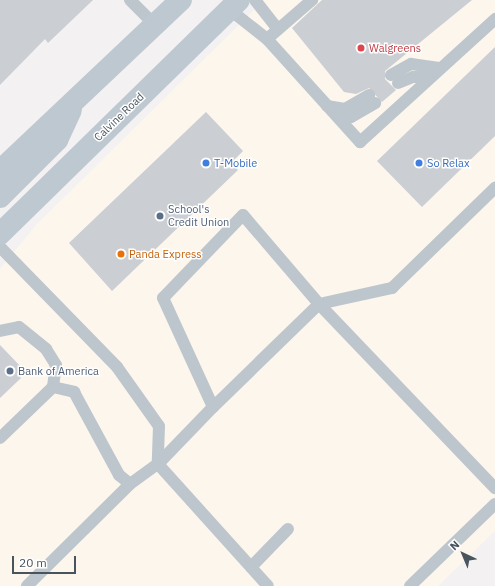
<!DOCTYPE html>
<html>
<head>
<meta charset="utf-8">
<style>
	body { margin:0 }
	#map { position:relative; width:495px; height:586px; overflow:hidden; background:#f3f1f1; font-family:"IBM Plex Sans",sans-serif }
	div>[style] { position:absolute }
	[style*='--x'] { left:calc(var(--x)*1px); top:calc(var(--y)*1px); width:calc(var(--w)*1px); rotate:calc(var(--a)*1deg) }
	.commercial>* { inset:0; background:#fcf6ec }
	.building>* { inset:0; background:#cbced3 }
	.lane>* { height:12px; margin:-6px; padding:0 6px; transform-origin:6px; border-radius:6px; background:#bdc6cd }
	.secondary>* { height:22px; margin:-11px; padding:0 11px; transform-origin:11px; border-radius:11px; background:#bec8d1 }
	.dots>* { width:11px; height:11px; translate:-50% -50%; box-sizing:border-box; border:2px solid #fff; border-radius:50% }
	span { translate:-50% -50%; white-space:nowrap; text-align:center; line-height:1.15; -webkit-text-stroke:3px #fff; paint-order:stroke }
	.health-label { font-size:11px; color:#be3a42 }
	.left { translate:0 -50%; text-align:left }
	.street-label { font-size:11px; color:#49555d }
	.shop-label { font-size:11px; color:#366cbe }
	.service-label { font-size:11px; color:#4e5e75 }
	.food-label { font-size:11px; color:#c56008 }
	.north { position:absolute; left:443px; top:534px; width:40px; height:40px; -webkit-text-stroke:3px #fff; paint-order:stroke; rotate:316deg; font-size:11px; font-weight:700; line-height:16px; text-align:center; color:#49555d }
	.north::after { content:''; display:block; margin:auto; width:14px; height:18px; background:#49555d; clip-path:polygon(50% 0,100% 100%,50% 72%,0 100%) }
	.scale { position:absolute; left:12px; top:556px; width:64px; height:18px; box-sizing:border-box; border:2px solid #49555d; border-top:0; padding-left:5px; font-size:12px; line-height:14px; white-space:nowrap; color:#49555d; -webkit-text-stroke:3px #fff; paint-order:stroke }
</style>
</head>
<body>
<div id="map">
	<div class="commercial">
		<div style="clip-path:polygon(264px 0,495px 0,495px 531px,438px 586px,0 586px,0 269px,36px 225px)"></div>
	</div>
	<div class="building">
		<div style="clip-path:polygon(0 0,93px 0,48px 43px,45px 39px,0 85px)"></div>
		<div style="clip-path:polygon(322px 0,472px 0,385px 71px,385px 79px,396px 90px,382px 102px,369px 88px,356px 94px,344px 92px,292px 28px)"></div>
		<div style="clip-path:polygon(495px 47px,495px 136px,422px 207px,377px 161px)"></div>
		<div style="clip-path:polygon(206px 112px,243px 151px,231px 163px,238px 170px,112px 291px,69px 243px)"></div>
		<div style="clip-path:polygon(0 345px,22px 368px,17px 374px,21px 378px,0 398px)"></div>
	</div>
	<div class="lane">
		<div style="--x:130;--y:0;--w:35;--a:45"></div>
		<div style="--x:255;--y:0;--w:37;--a:52"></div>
		<div style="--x:229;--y:9;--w:48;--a:38.3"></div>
		<div style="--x:267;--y:39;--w:139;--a:47.9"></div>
		<div style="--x:360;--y:142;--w:183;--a:-42.3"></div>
		<div style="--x:267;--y:39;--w:60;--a:-40.9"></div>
		<div style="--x:391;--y:75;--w:23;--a:-29"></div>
		<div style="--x:411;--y:64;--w:30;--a:8"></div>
		<div style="--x:398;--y:83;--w:16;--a:-22"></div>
		<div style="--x:413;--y:77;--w:18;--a:0"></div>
		<div style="--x:327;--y:106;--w:18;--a:9"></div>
		<div style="--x:345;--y:109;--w:28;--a:-30"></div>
		<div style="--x:338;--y:117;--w:13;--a:0"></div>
		<div style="--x:351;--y:117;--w:28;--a:-30"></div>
		<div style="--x:0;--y:247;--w:168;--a:45.7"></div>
		<div style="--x:117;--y:367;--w:72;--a:54.6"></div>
		<div style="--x:159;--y:426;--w:38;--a:92"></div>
		<div style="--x:158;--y:464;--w:164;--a:48"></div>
		<div style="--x:319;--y:304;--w:255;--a:46.3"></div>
		<div style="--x:319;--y:304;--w:75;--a:-12.4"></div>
		<div style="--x:392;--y:288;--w:144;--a:-44.2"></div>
		<div style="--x:0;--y:331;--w:19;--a:-12"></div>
		<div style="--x:19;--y:327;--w:35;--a:39"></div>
		<div style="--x:46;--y:349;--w:19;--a:58"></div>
		<div style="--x:56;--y:365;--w:22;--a:98"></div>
		<div style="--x:0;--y:438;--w:74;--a:-43.9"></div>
		<div style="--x:53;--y:387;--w:22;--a:13"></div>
		<div style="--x:74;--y:392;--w:94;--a:61.5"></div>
		<div style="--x:119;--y:475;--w:14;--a:39"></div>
		<div style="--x:130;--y:484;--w:145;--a:135.3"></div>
		<div style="--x:130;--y:484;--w:34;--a:-36"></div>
		<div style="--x:158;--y:464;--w:79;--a:-46"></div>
		<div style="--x:213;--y:407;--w:120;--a:-114.6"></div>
		<div style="--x:163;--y:298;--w:115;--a:-46.1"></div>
		<div style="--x:243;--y:215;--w:117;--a:49.5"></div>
		<div style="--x:319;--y:304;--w:148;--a:135.8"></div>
		<div style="--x:251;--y:567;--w:53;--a:-45.8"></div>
		<div style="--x:410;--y:586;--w:118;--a:-44"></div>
	</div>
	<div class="secondary">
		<div style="--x:0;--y:171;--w:249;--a:-43.4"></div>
		<div style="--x:0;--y:197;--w:81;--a:-45"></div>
		<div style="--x:57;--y:140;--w:33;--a:-65"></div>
		<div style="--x:0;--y:234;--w:334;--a:-44.4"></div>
	</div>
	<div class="dots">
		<div style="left:361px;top:48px;background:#e0444e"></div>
		<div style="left:206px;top:163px;background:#3f7fe0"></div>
		<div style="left:419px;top:163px;background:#3f7fe0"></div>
		<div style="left:160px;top:216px;background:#5c6f8a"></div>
		<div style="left:121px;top:254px;background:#e8710a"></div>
		<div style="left:10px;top:371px;background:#5c6f8a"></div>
	</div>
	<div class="health-label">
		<span class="left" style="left:369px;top:48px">Walgreens</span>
	</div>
	<div class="street-label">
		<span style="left:119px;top:117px;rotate:-44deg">Calvine Road</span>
	</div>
	<div class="shop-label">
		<span class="left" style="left:214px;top:163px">T-Mobile</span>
		<span class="left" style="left:427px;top:163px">So Relax</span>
	</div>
	<div class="service-label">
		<span class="left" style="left:168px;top:216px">School's<br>Credit Union</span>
		<span class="left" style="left:18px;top:371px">Bank of America</span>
	</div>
	<div class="food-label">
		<span class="left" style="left:129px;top:254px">Panda Express</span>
	</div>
	<div class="north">N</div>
	<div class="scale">20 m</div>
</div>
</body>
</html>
